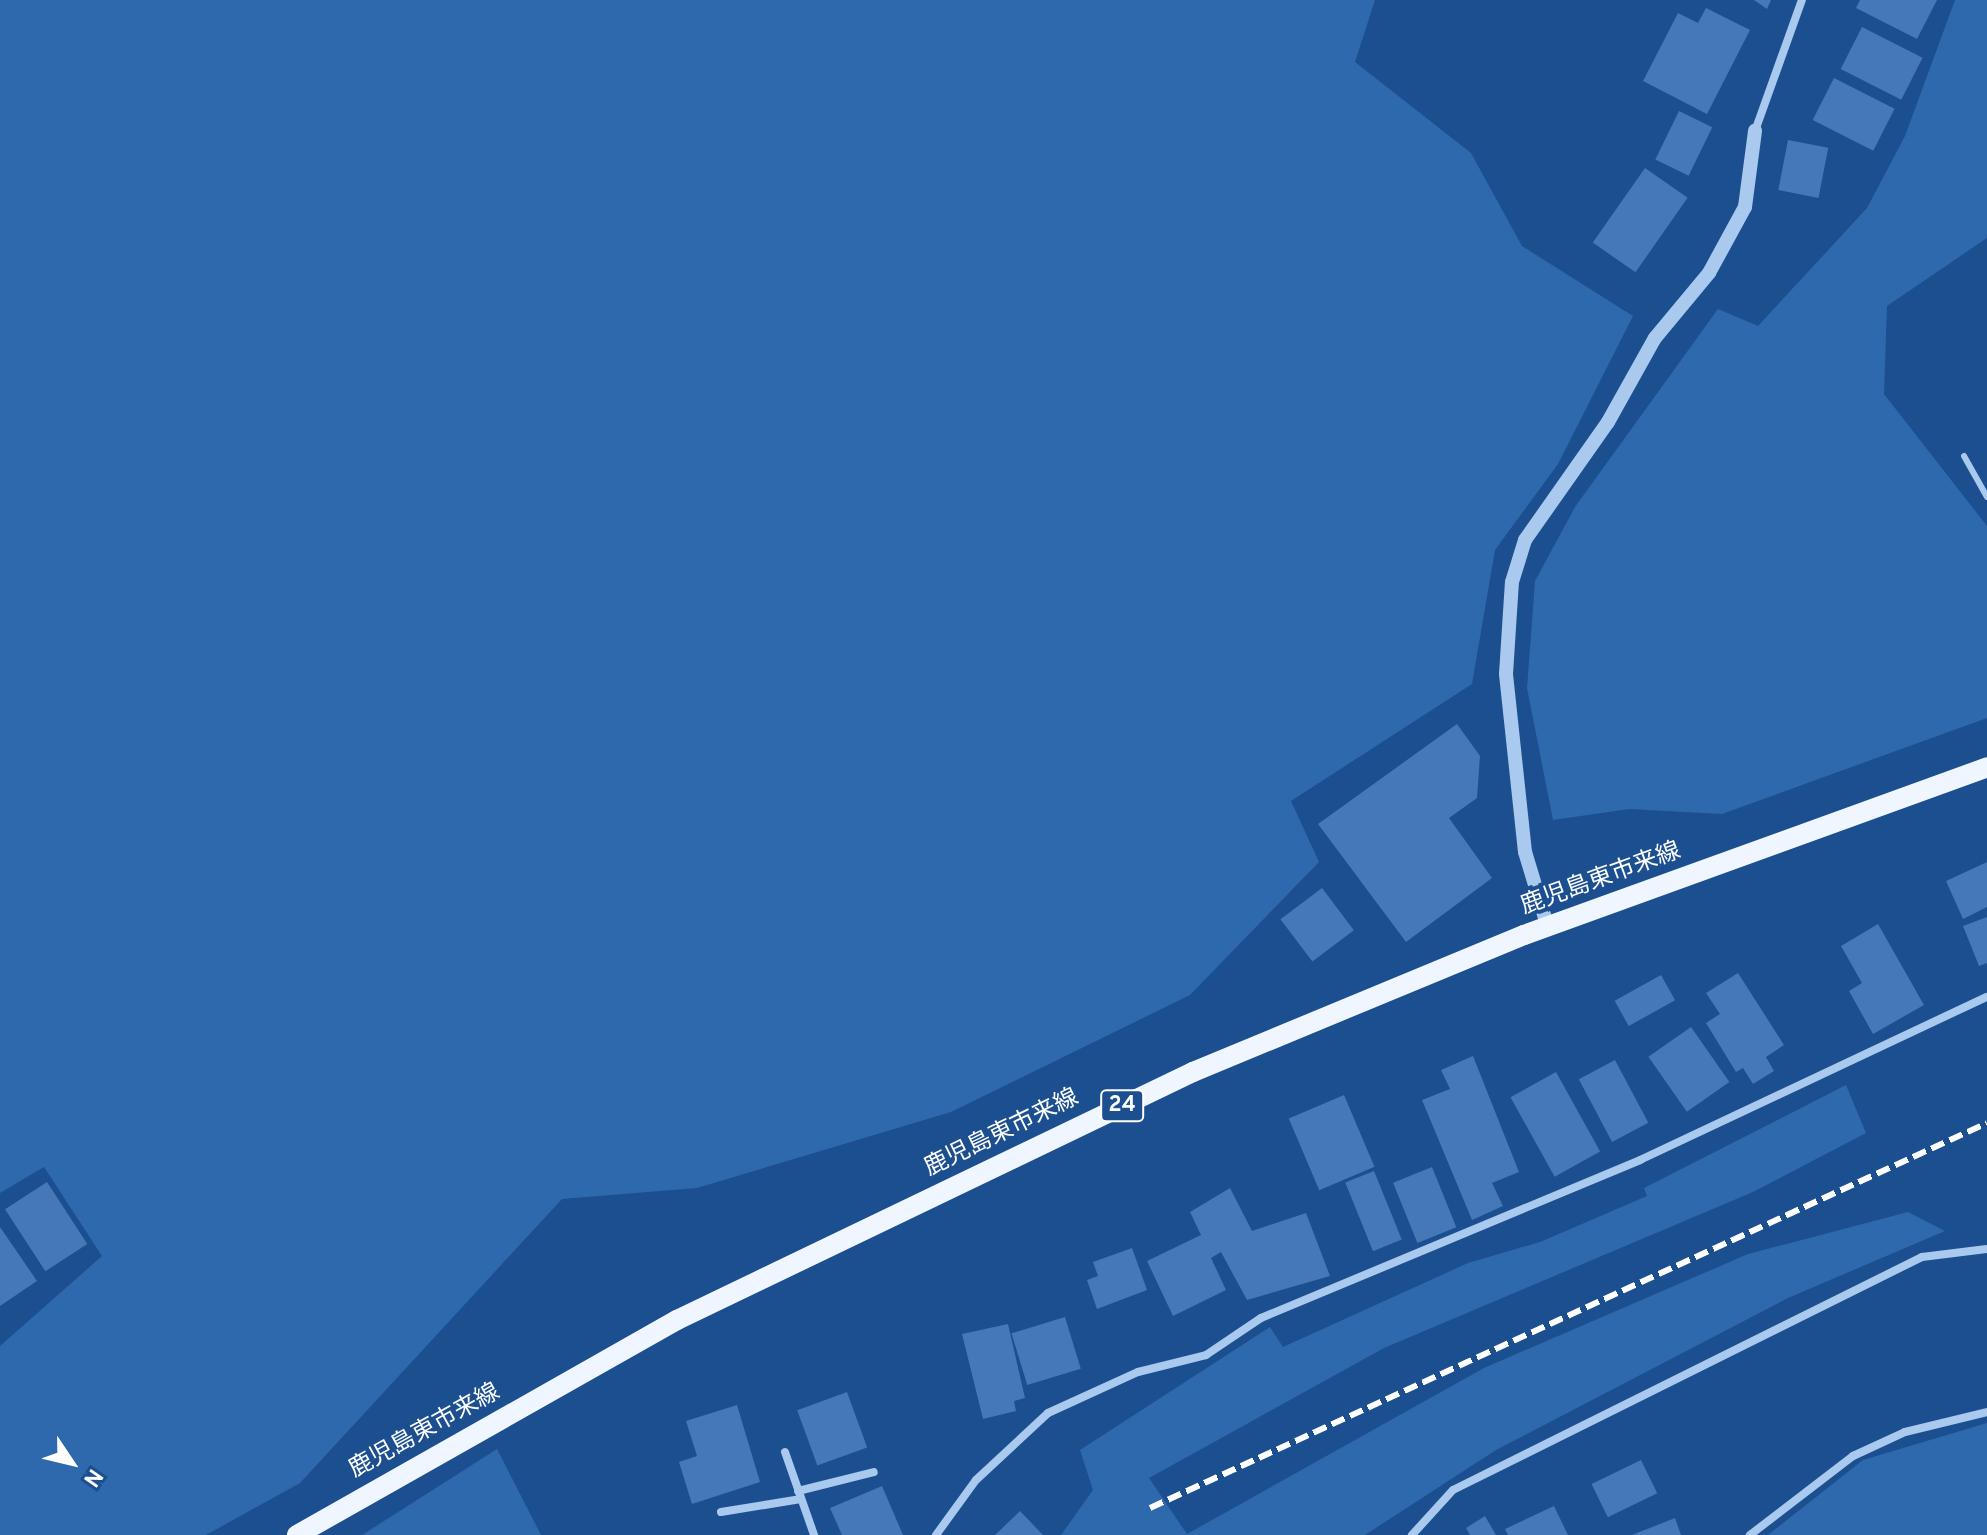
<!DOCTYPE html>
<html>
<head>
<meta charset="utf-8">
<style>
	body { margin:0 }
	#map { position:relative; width:1987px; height:1535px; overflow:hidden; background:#1b4f8f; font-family:Overpass,"Noto Sans JP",sans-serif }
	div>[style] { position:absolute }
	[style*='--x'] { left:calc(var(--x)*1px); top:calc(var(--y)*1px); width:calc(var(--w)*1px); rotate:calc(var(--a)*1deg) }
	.green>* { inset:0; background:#2e69ad }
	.building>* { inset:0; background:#4478b7; transform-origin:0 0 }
	.service>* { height:6px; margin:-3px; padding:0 3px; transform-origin:3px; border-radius:3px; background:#a9c9ee }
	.minor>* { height:8px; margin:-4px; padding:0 4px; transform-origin:4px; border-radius:4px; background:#a9c9ee }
	.tertiary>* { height:14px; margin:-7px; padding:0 7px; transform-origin:7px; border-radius:7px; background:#a9c9ee }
	.primary>* { height:20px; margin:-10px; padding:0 10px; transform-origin:10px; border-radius:10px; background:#f0f6ff }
	.rail>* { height:6px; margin-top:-3px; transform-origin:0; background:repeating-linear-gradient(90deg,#fff 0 14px,transparent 0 20px) }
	span { translate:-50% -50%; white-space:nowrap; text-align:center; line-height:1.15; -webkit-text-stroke:8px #1b4f8f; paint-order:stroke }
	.shield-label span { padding:2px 6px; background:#1b4f8f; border:2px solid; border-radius:6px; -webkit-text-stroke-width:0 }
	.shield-label { font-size:22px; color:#fff; font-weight:700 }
	.street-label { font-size:24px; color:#fff }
	.north { position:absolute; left:32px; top:1423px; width:80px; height:80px; -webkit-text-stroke:6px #1b4f8f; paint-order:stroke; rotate:125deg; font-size:22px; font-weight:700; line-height:32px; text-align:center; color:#fff }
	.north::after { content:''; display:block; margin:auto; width:28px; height:36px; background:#fff; clip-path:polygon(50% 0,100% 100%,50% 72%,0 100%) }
</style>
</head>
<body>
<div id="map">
	<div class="green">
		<div style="clip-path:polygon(0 0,1375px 0,1355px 62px,1471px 153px,1522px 246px,1633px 316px,1558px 464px,1495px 550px,1472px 684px,1291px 801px,1319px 862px,1190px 995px,951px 1112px,697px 1188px,562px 1199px,300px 1483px,206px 1535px,0 1535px,0 1346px,102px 1256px,44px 1167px,0 1193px)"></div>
		<div style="clip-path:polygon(1955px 0,1987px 0,1987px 238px,1887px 306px,1884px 394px,1987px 526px,1987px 718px,1722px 814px,1629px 809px,1553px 820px,1527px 688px,1535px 581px,1575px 507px,1718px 309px,1758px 326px,1867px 208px,1905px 136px)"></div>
		<div style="clip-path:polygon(1846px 1085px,1866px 1133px,1753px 1192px,1384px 1348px,1149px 1478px,1187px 1534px,1484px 1368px,1748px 1254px,1908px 1212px,1945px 1231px,1788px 1298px,1496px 1450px,1365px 1535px,1061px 1535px,1093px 1490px,1080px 1450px,1270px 1327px,1283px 1347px,1468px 1263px,1540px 1242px,1647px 1196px,1644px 1188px)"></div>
		<div style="clip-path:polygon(1987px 1423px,1987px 1535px,1768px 1535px,1863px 1460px)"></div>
		<div style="clip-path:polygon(497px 1449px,541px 1535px,362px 1535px)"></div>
	</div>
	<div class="building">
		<div style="clip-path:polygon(1754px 0,1771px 0,1767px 9px)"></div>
		<div style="clip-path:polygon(1860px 0,1937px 0,1917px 39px,1856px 8px)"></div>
		<div style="clip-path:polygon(1706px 8px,1750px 30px,1707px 114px,1643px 81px,1678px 13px,1698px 23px)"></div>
		<div style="left:1862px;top:27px;width:68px;height:47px;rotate:27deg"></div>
		<div style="left:1834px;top:78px;width:68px;height:47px;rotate:27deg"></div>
		<div style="left:1679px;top:111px;width:37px;height:54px;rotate:26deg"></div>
		<div style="left:1788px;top:140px;width:41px;height:51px;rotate:11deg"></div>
		<div style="left:1645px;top:168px;width:52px;height:91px;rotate:35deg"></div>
		<div style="clip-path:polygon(1457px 724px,1480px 756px,1477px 798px,1449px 818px,1492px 878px,1406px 942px,1318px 824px)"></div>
		<div style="clip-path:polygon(1987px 862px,1987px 907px,1963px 919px,1946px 881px)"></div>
		<div style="left:1322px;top:888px;width:53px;height:52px;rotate:53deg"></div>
		<div style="clip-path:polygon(1987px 917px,1987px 963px,1979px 966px,1963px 926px)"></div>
		<div style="clip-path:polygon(1878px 924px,1924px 1005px,1873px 1034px,1849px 991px,1862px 983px,1841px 946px)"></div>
		<div style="clip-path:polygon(1738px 973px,1784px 1045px,1766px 1057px,1774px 1071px,1753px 1084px,1743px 1068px,1736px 1072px,1706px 1023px,1720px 1014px,1706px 993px)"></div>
		<div style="left:1661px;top:975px;width:29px;height:53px;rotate:61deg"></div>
		<div style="left:1691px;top:1027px;width:67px;height:52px;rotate:55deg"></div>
		<div style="clip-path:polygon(1473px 1056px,1519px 1172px,1492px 1183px,1503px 1206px,1472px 1220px,1422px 1100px,1450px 1089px,1441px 1070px)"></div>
		<div style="left:1615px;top:1060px;width:71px;height:41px;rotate:62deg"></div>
		<div style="left:1556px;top:1072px;width:91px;height:52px;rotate:61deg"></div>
		<div style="left:1344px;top:1095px;width:78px;height:60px;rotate:67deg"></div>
		<div style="left:1432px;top:1167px;width:65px;height:42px;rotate:68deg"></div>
		<div style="left:1374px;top:1171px;width:74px;height:31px;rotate:68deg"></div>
		<div style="left:47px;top:1182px;width:74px;height:50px;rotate:57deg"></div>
		<div style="clip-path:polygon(1230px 1188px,1252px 1231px,1306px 1213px,1330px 1276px,1247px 1300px,1221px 1252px,1211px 1258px,1226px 1290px,1173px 1316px,1147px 1261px,1201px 1235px,1190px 1212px)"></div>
		<div style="clip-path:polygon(0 1227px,37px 1281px,0 1306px)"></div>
		<div style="clip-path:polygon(1132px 1248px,1147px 1290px,1097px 1309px,1087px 1280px,1098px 1276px,1093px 1262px)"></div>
		<div style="left:1065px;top:1317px;width:54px;height:56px;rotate:73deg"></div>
		<div style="clip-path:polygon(1008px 1324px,1025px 1398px,1014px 1401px,1016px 1411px,983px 1419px,962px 1334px)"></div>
		<div style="left:847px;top:1392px;width:59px;height:53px;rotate:70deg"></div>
		<div style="clip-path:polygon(737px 1405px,760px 1482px,692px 1504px,679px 1462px,697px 1456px,686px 1421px)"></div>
		<div style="left:1641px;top:1460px;width:37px;height:55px;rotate:64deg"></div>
		<div style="clip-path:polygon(882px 1486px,903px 1535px,842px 1535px,830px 1508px)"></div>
		<div style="clip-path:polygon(1554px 1506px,1568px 1535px,1508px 1535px,1505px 1529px)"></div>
		<div style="clip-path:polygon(1020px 1511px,1043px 1535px,995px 1535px)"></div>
		<div style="clip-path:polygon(1485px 1516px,1496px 1535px,1470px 1535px,1466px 1528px)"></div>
		<div style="clip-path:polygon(1675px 1518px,1681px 1535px,1632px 1535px)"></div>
	</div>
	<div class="service">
		<div style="--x:1964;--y:456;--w:47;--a:60.7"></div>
	</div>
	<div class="minor">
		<div style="--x:1755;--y:131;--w:139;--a:-70.3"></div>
		<div style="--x:785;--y:1452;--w:88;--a:70.7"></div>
		<div style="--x:798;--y:1491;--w:78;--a:-14"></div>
		<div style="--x:721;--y:1512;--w:81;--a:-9.2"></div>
		<div style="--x:936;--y:1535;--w:68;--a:-54"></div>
		<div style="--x:976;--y:1480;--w:98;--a:-42.9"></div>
		<div style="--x:1048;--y:1413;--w:99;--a:-24.5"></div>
		<div style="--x:1138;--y:1372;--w:70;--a:-14"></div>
		<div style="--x:1206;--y:1355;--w:66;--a:-33.9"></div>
		<div style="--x:1261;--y:1318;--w:411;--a:-22.6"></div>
		<div style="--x:1640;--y:1160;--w:383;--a:-25.2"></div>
		<div style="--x:1412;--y:1535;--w:61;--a:-47.7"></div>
		<div style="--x:1453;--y:1490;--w:524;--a:-26.42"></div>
		<div style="--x:1922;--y:1257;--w:65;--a:-7"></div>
		<div style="--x:1750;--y:1535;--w:130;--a:-37.5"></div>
		<div style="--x:1853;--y:1456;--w:57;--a:-24.8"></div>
		<div style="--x:1905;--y:1432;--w:84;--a:-13.7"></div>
	</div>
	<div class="tertiary">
		<div style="--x:1548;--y:928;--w:79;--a:-106.8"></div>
		<div style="--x:1525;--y:852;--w:179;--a:-96.1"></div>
		<div style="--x:1506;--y:674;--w:92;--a:-86.3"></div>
		<div style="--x:1512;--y:582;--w:44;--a:-72.8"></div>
		<div style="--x:1525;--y:540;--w:144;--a:-54.9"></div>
		<div style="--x:1608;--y:422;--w:96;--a:-60.8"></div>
		<div style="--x:1655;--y:338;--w:85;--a:-50.3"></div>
		<div style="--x:1709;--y:273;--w:75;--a:-61.4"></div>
		<div style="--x:1745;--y:207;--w:77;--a:-82.5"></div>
	</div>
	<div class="primary">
		<div style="--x:297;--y:1535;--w:437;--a:-29.5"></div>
		<div style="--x:677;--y:1320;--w:573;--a:-25.67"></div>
		<div style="--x:1193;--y:1072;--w:358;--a:-22.5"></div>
		<div style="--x:1524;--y:935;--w:493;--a:-19.9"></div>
	</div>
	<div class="rail">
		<div style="--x:1150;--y:1508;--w:921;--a:-24.7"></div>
	</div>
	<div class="shield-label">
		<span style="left:1122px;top:1106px">24</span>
	</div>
	<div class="street-label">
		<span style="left:1601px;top:880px;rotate:-20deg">鹿児島東市来線</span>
		<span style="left:1002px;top:1134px;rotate:-26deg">鹿児島東市来線</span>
		<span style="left:425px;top:1432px;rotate:-29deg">鹿児島東市来線</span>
	</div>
	<div class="north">N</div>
</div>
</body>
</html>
